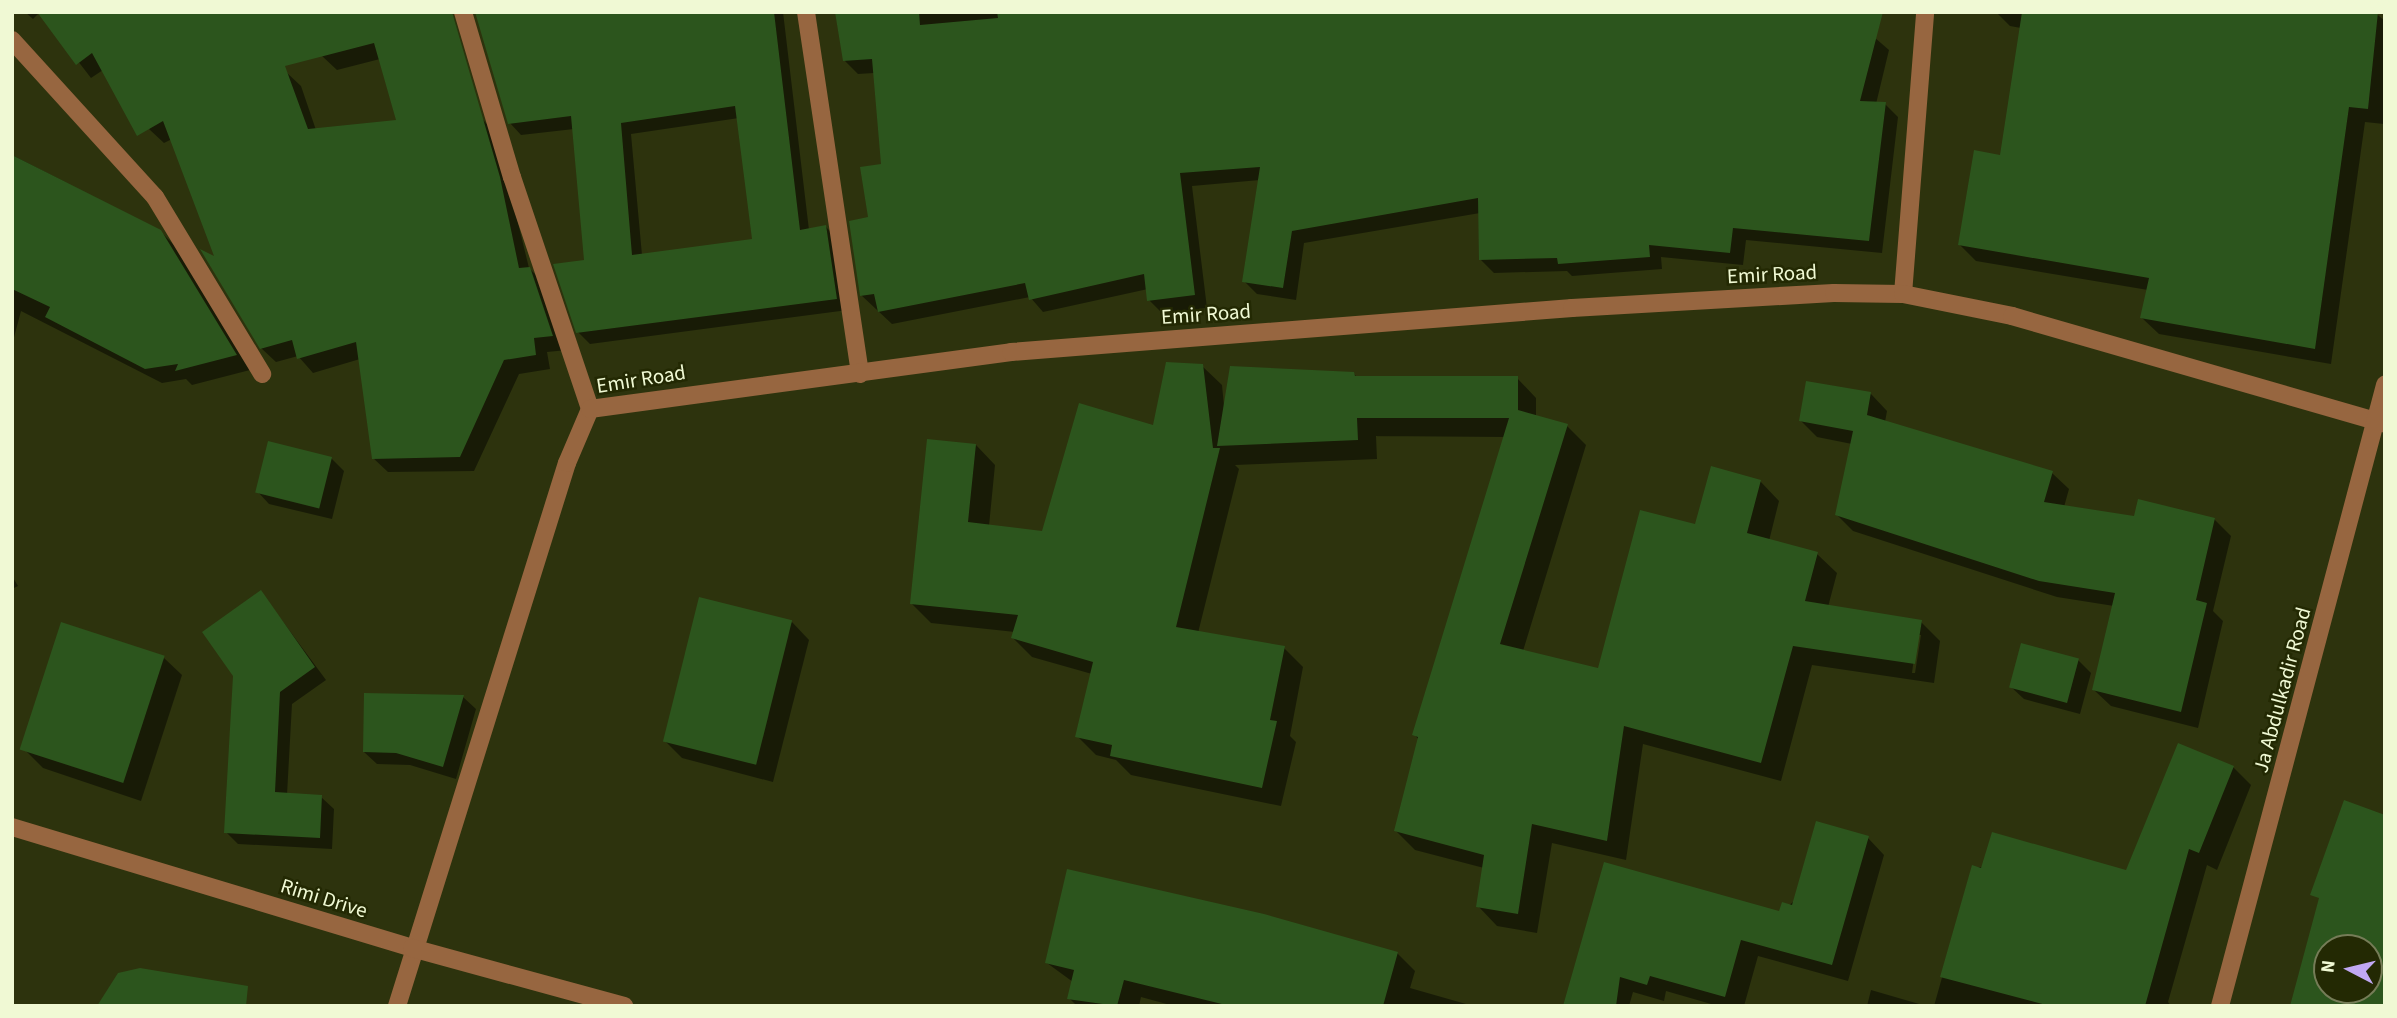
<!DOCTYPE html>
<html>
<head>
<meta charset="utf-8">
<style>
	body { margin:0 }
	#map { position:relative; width:2397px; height:1018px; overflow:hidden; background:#2d330d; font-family:"Source Sans 3",sans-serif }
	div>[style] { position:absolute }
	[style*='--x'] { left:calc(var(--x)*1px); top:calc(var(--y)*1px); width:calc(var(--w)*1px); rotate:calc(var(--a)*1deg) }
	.shadow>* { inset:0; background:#0007 }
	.building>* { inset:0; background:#2c551d; transform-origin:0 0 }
	.minor>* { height:18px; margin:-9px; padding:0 9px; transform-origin:9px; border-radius:9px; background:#976640 }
	.tertiary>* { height:18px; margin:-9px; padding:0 9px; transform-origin:9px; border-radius:9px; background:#976640 }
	span { translate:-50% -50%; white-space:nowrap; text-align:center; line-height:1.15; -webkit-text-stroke:5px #232903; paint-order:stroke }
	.street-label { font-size:21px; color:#f0f9d4 }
	.frame { position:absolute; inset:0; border:14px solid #f0f9d4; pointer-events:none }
	.north { position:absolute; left:2313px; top:934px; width:70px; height:70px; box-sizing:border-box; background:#232903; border:2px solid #757c57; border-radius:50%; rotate:277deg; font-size:19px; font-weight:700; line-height:28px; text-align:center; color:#f0f9d4 }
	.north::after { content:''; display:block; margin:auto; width:24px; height:32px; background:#c0a8f3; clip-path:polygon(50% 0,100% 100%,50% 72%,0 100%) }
</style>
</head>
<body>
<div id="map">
	<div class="shadow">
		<div style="clip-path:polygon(25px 12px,40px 12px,33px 19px)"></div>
		<div style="clip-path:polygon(40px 12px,286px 72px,301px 86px,316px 130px,398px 121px,380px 59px,337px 70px,322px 56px,444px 12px,482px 119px,496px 133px,529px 268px,544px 283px,567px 350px,547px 352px,550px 369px,519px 374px,474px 471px,388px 472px,373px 458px,360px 359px,313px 373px,298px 356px,276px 362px,261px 348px,217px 259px,172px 139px,164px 143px,135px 116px,103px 70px,91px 78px)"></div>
		<div style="clip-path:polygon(evenodd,477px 12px,783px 12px,809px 230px,826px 227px,837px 238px,848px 310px,590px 344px,578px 332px,585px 262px,574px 129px,521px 135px,510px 123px,477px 12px,739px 118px,754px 241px,642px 255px,631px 134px,739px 118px)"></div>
		<div style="clip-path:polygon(837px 12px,1845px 12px,1889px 50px,1876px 104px,1885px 104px,1898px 117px,1882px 253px,1746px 240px,1743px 265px,1661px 257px,1662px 269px,1572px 276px,1567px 271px,1494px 273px,1481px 260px,1480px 213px,1304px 243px,1296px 300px,1257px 294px,1244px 281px,1260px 180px,1192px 186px,1207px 308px,1162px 313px,1149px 300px,1148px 289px,1043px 312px,1030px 297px,892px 324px,861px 295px,870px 218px,883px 165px,874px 73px,858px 74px,845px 61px)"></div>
		<div style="clip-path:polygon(1996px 12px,2374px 12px,2385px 21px,2384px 124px,2365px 122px,2331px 364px,2159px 334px,2142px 318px,2148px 290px,1976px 261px,1960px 245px,2001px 157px,2021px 28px,2010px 26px)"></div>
		<div style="clip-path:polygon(12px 155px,160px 231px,176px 247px,250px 370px,192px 385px,186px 379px,162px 383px,21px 311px,12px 345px)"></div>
		<div style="clip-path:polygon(evenodd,1202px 366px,1222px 385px,1224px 406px,1354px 374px,1358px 378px,1517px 378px,1536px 398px,1536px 417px,1567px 426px,1586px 445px,1523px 651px,1599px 670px,1696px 527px,1760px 481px,1779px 501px,1769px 541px,1817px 554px,1837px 573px,1828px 607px,1921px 622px,1940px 641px,1934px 683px,1812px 665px,1781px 781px,1643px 744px,1626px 860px,1552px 843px,1537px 933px,1497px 926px,1478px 906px,1484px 868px,1415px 850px,1395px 830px,1419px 740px,1414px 734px,1505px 437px,1376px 436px,1377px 459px,1235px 465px,1239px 469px,1198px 633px,1284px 648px,1303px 667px,1290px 736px,1296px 742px,1281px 806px,1131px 775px,1116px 760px,1096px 755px,1077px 736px,1092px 674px,1032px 657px,1013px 638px,1015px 632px,931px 623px,912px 604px,976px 445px,995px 465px,989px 526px,1043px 533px,1154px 427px,1202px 366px,1917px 635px,1921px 635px,1915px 673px,1912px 673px,1917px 635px)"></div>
		<div style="clip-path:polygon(1871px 394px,1887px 411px,1885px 422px,2052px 473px,2069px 489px,2064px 507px,2135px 518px,2214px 519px,2231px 536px,2213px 611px,2223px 621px,2198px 728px,2111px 706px,2094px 690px,2114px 606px,2057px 597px,1853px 531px,1837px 515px,1852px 444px,1817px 437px,1801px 421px)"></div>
		<div style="clip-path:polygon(331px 458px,344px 471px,332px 519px,269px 504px,257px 491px)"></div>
		<div style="clip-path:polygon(12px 576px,18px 586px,12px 589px)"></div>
		<div style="clip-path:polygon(261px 592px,326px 680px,292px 704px,287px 795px,321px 797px,334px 809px,332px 849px,238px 844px,226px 832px)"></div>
		<div style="clip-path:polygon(792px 622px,809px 640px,773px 782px,682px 758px,664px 740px)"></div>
		<div style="clip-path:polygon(164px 658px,182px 675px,141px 801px,43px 768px,25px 750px)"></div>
		<div style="clip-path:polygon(2078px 660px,2091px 673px,2080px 714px,2024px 699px,2011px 687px)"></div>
		<div style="clip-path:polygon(463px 697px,476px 709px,456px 779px,410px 765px,377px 764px,364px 752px)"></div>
		<div style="clip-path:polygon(2233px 767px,2251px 785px,2217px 870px,2207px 865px,2168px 1002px,2171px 1006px,1934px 1006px,1973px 867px,2127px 872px)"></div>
		<div style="clip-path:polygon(1868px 838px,1884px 855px,1848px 981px,1758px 956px,1744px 1006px,1718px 1006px,1666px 991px,1664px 1001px,1633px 992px,1629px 1006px,1565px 1006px,1606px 865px,1780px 913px)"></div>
		<div style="clip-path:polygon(1397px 953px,1415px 971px,1410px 988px,1473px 1006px,1174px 1006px,1141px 997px,1139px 1006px,1077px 1006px,1069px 998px,1073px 982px,1047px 963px)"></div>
		<div style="clip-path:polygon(1871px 990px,1926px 1006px,1867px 1006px)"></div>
	</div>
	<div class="building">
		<div style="clip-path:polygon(evenodd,37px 12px,452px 12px,500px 177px,519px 268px,530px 267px,553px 336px,534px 338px,536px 355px,504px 360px,460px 457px,372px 459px,356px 342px,297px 359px,292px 340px,260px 349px,200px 249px,214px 256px,163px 121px,137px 136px,92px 53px,76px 65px,37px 12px,374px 43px,396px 120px,308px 129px,285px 66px,374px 43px)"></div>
		<div style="clip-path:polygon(evenodd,475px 12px,774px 12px,800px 230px,826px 225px,837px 299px,576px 333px,553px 264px,584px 260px,571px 116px,508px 124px,475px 12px,735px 106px,752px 239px,632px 255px,621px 123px,735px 106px)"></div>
		<div style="clip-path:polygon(835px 12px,919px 12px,920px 25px,998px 18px,997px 12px,1883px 12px,1860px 101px,1886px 102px,1869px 241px,1733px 228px,1730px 253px,1649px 245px,1650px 257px,1558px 264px,1557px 258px,1479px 260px,1478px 198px,1292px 231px,1283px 288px,1242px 282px,1260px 167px,1180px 173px,1195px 295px,1147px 301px,1144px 274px,1029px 300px,1025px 283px,878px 312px,874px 294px,860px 296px,849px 221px,868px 217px,860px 167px,881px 164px,872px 59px,843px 61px)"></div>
		<div style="clip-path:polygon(2022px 12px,2378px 12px,2368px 109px,2349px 107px,2315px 349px,2140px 318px,2149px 278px,1958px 245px,1974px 150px,2000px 155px)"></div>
		<div style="clip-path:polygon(12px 155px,161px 230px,237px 355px,175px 371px,178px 364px,145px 369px,45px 317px,50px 307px,12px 289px)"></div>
		<div style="clip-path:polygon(1166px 362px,1203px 364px,1213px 448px,1220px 448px,1176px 627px,1285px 646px,1270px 720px,1277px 721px,1262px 788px,1110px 756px,1112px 745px,1075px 737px,1093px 662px,1011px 638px,1018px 615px,910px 604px,927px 439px,976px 444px,968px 522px,1042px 531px,1079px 403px,1153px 425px)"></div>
		<div style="clip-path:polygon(1230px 366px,1354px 372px,1355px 376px,1518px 376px,1518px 410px,1568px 424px,1500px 644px,1598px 668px,1640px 510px,1695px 524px,1711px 466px,1761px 480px,1747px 533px,1818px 552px,1805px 601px,1922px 620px,1915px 664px,1793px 646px,1761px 763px,1624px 726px,1607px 841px,1532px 824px,1518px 914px,1476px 907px,1484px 855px,1394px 831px,1418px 737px,1412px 735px,1509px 418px,1357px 418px,1358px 440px,1217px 446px)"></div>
		<div style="clip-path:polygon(1806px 381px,1871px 392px,1867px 415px,2053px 471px,2044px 502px,2134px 516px,2138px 499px,2215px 518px,2196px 600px,2207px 603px,2181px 712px,2092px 690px,2115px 593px,2039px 581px,1835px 515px,1853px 431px,1799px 421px)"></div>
		<div style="left:268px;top:441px;width:66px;height:53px;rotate:14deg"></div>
		<div style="clip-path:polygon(261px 590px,315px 667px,280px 692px,275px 792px,322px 795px,320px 838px,224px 833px,233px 676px,202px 632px)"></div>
		<div style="left:699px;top:597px;width:96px;height:149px;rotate:14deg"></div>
		<div style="left:61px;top:622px;width:109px;height:134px;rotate:18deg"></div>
		<div style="left:2021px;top:643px;width:60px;height:46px;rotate:15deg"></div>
		<div style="clip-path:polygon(364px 693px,464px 695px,443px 767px,396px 753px,363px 752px)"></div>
		<div style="clip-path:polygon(2178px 743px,2234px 766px,2199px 853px,2189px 849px,2145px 1006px,2050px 1006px,1940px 977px,1972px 865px,1981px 868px,1992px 832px,2126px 870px)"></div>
		<div style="clip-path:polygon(evenodd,2344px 800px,2385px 815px,2385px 1006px,2290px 1006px,2319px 898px,2310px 895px,2344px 800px,2327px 948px,2369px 948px,2369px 990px,2327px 990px,2327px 948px)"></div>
		<div style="clip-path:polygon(1816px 821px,1869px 836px,1832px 965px,1741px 940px,1725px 997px,1650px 976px,1647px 985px,1620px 977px,1616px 1006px,1563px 1006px,1604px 862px,1779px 911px,1782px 902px,1792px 905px)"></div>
		<div style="clip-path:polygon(1067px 869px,1264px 914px,1398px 952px,1383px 1006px,1230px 1006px,1124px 980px,1117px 1006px,1067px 999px,1074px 970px,1045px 963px)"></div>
		<div style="clip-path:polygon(140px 968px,248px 986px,246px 1006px,97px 1006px,118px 973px)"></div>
	</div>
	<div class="minor">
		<div style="--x:463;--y:12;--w:172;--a:73.5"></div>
		<div style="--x:512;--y:177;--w:245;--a:71.4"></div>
		<div style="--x:806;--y:12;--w:366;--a:81.5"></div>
		<div style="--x:12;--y:40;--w:212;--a:47.7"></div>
		<div style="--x:155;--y:197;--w:207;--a:58.8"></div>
		<div style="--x:1903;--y:294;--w:283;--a:-85.5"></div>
		<div style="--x:397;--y:1006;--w:569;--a:-72.62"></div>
		<div style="--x:567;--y:463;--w:59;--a:-66.9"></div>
		<div style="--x:590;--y:409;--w:425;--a:-7.7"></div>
		<div style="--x:1011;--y:352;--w:563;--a:-4.48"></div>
		<div style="--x:1572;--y:308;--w:262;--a:-3.3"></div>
		<div style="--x:1834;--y:293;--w:69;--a:0.8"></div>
		<div style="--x:1903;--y:294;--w:111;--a:11.4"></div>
		<div style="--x:2012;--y:316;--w:388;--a:16.1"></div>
		<div style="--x:2220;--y:1006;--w:643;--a:-75.12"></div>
	</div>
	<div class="tertiary">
		<div style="--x:12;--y:827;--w:418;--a:16.8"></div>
		<div style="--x:412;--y:948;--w:220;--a:15.3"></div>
	</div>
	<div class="street-label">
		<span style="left:1772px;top:274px;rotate:-3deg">Emir Road</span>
		<span style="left:1206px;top:314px;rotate:-4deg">Emir Road</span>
		<span style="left:641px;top:379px;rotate:-9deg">Emir Road</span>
		<span style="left:2282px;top:690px;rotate:-75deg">Ja Abdulkadir Road</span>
		<span style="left:324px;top:898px;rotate:17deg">Rimi Drive</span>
	</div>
	<div class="frame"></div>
	<div class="north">N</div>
</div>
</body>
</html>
